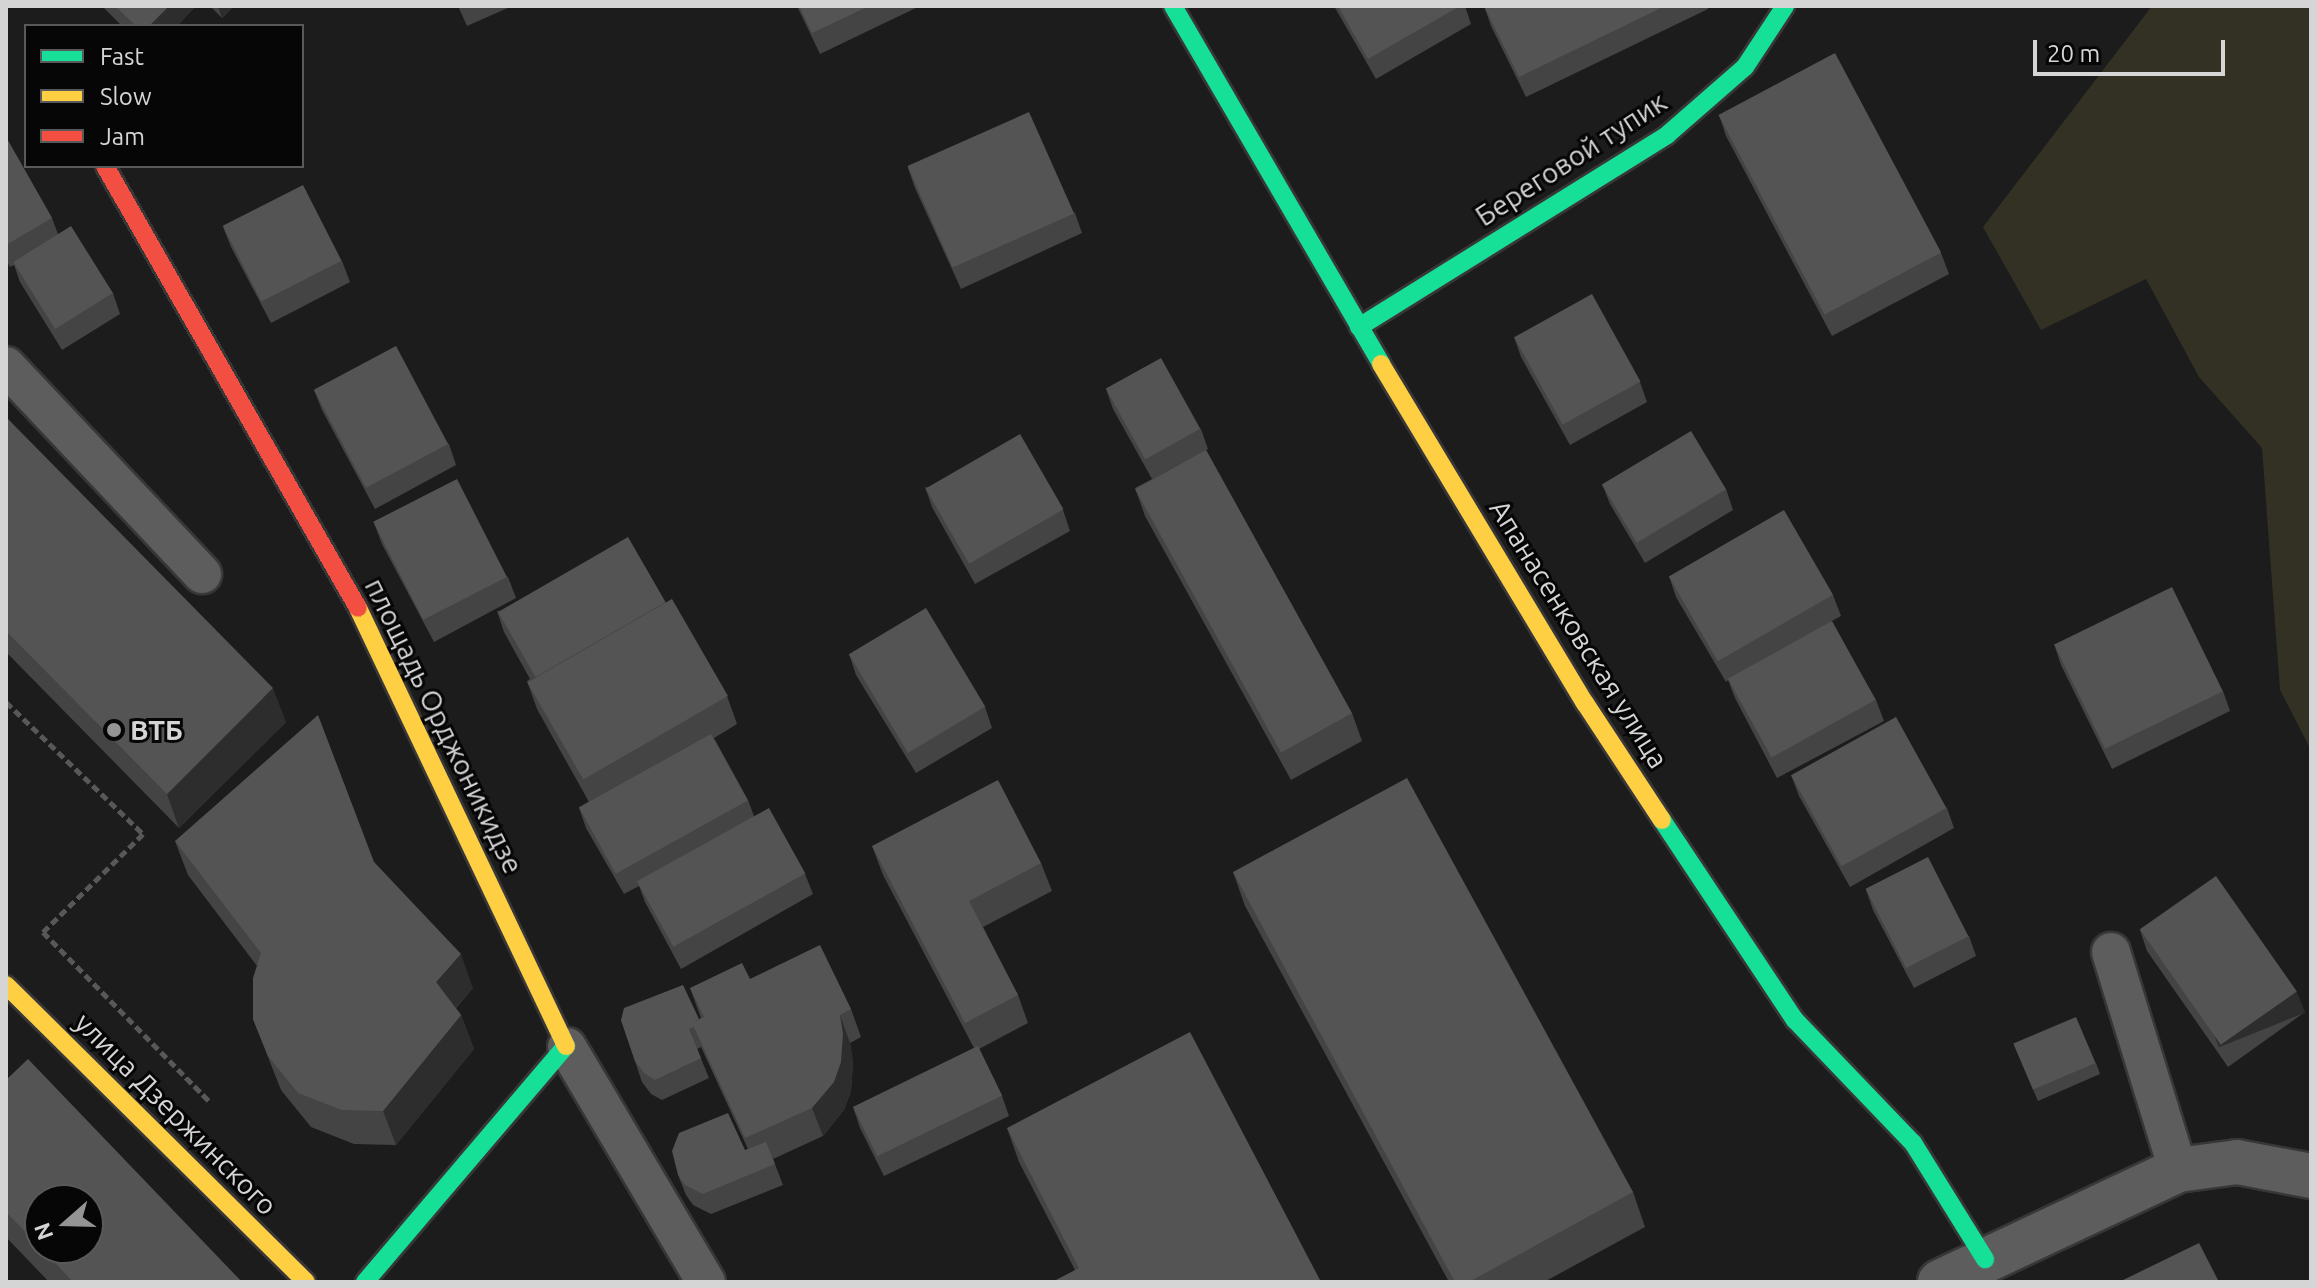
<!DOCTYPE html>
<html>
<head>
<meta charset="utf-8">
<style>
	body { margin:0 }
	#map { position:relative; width:2317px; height:1288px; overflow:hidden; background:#1c1c1c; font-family:Ubuntu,sans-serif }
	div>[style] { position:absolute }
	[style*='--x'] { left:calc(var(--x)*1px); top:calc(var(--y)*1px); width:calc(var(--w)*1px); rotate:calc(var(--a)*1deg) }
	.green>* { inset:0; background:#323123 }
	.path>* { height:5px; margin-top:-2.5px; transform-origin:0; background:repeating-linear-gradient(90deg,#585858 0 8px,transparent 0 12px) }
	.roads { filter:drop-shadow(2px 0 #383738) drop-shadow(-2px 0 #383738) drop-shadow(0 2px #383738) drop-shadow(0 -2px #383738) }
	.lane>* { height:38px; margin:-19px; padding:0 19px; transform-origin:19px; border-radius:19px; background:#5d5d5d }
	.street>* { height:44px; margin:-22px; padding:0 22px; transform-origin:22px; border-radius:22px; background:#5d5d5d }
	.fast>* { height:18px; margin:-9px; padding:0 9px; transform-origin:9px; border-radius:9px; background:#16e098 }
	.slow>* { height:18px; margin:-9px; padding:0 9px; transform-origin:9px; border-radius:9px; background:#ffcf43 }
	.jam>* { height:18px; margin:-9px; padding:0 9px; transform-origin:9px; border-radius:9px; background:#f24e42 }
	.wall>* { inset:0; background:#444 }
	.shaded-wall>* { inset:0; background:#2d2d2d; transform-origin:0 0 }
	.building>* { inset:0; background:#545454; transform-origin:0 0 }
	.dots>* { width:22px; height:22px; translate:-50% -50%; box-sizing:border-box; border:4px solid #070607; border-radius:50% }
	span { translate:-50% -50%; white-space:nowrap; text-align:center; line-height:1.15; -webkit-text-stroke:6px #070607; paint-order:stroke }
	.street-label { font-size:28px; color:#d6d5d6 }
	.poi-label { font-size:28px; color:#d6d5d6; font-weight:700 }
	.left { translate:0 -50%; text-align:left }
	.frame { position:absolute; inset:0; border:8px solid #d6d5d6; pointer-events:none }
	.legend { position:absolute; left:24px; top:24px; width:280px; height:144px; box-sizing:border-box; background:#070607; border:2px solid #5a595a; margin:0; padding:10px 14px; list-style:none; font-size:24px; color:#d6d5d6 }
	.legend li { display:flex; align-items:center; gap:16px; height:40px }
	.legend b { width:40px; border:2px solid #5a595a }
	.north { position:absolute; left:24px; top:1184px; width:80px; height:80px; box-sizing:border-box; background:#070607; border:2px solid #5a595a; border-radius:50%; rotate:250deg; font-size:22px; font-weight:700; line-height:32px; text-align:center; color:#d6d5d6 }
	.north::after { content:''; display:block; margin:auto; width:28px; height:36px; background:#959495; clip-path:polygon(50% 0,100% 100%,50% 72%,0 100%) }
	.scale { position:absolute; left:2033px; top:40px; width:192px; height:36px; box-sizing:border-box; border:4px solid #d6d5d6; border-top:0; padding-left:10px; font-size:24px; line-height:28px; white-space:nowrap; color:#d6d5d6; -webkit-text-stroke:6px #070607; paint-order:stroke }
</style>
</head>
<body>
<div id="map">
	<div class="green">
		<div style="clip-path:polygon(2152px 6px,2311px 6px,2311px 750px,2280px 690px,2262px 448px,2199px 377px,2146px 279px,2041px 330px,1983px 227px)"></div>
	</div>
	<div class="path">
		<div style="--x:6;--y:702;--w:190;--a:43.9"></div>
		<div style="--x:143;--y:834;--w:140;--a:135.6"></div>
		<div style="--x:43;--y:932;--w:238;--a:45.5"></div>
	</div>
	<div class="roads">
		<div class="lane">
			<div style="--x:6;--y:366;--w:286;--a:46.7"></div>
			<div style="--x:2111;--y:952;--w:228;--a:72.9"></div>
			<div style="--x:567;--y:1047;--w:273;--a:59.4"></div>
		</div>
		<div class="street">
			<div style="--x:1940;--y:1282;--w:263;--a:-25.2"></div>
			<div style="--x:2178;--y:1170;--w:60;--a:-7.7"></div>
			<div style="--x:2237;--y:1162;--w:75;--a:10.7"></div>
		</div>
		<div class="fast">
			<div style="--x:1173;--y:6;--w:414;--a:59.8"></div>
			<div style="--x:1359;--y:327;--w:363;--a:-31.9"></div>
			<div style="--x:1667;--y:135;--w:103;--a:-41.1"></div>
			<div style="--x:1745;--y:67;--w:73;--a:-56.7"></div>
			<div style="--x:1662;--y:820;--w:240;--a:56.4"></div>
			<div style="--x:1795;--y:1020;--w:170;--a:46.2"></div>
			<div style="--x:1913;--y:1143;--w:137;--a:58.2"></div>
			<div style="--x:365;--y:1282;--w:310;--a:-49.6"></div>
		</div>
		<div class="slow">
			<div style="--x:1381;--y:364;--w:396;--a:59"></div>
			<div style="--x:1585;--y:703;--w:140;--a:56.7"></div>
			<div style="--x:358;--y:608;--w:485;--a:64.6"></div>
			<div style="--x:6;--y:985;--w:422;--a:44.7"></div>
		</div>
		<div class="jam">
			<div style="--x:105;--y:166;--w:509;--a:60.21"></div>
		</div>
	</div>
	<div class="wall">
		<div style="clip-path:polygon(102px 6px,196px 6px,177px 26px,122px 26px)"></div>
		<div style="clip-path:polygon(210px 6px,234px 6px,222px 18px)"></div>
		<div style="clip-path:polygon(458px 6px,512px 6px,467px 26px)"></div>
		<div style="clip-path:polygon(797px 6px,920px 6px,820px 54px)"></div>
		<div style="clip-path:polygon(1334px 6px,1465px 6px,1471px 24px,1376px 79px)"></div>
		<div style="clip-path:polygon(1484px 6px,1707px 6px,1708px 9px,1526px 97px,1491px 26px)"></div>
		<div style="clip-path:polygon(1719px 115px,1941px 253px,1949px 274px,1832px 336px,1726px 136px)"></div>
		<div style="clip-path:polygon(6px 137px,52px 218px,58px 234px,113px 293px,120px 314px,62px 350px,20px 282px,14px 265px,10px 267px,6px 260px)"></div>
		<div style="clip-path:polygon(908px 168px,1075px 213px,1082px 233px,961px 289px,915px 188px)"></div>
		<div style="clip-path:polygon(223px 227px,342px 261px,350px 282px,271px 323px,231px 247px)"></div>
		<div style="clip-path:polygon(1514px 337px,1640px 382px,1647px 402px,1570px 445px,1521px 357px)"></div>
		<div style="clip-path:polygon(1106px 389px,1201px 429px,1208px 449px,1206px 450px,1352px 713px,1362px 741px,1291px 780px,1145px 516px,1135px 488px,1152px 479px,1113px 409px)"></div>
		<div style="clip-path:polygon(314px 390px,449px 444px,456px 465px,375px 509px,322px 410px)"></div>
		<div style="clip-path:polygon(6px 417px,286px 722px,179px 828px,6px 652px)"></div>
		<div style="clip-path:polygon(1602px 484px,1726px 489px,1733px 510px,1645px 563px,1610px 504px)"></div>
		<div style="clip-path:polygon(925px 487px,1063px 510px,1070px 531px,975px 584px,932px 507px)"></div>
		<div style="clip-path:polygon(374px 523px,508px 577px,516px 598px,434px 642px,382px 544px)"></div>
		<div style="clip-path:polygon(1669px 576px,1833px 595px,1841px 616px,1830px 622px,1876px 700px,1884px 721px,1777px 778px,1735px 698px,1728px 680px,1726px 682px,1676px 597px)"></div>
		<div style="clip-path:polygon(666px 602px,727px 696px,737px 724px,714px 738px,748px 800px,754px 816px,805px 874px,813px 894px,681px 969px,645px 902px,639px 886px,624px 894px,586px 828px,579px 808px,589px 802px,537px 709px,527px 681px,530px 679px,504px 632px,497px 611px)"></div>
		<div style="clip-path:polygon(2054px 644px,2223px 691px,2230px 711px,2112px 769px,2061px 665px)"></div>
		<div style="clip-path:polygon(849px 654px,985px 707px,992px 728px,916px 773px,856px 675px)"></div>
		<div style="clip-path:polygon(1791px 775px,1947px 808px,1954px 828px,1850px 887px,1799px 796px)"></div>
		<div style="clip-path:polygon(175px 841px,374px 862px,473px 988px,456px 1008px,461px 1015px,474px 1049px,396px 1145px,354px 1144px,311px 1127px,281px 1090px,253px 1019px,257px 966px,188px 875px)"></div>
		<div style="clip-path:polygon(872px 846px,1041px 863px,1052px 891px,983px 927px,1018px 995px,1028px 1023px,979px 1049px,1002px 1096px,1009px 1116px,884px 1176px,860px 1128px,853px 1107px,974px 1048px,883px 875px)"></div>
		<div style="clip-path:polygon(1233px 872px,1633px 1192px,1645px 1227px,1544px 1282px,1449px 1282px,1245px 906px)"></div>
		<div style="clip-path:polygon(1866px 890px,1969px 936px,1976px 956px,1914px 988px,1873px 910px)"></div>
		<div style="clip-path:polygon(2140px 930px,2305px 1012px,2228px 1067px,2147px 951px)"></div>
		<div style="clip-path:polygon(750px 979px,851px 1009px,861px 1037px,850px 1043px,853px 1062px,851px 1091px,844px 1110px,823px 1136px,773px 1159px,783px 1185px,711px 1214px,693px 1205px,686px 1195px,678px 1175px,748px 1149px,701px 1047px,697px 1049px,709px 1078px,662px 1100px,651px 1094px,642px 1082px,621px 1020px,699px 1019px,701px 1018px,690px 988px)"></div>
		<div style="clip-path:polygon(2014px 1045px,2096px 1063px,2100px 1074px,2038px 1101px)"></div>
		<div style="clip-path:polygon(6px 1080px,242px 1282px,49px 1282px,6px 1237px)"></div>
		<div style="clip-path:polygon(1007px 1128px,1321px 1282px,1075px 1270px,1019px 1162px)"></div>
	</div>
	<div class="shaded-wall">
		<div style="clip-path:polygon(169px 6px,196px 6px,177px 26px,149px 26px)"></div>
		<div style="clip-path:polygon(218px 6px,234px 6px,222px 18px)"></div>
		<div style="clip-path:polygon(273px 688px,286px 722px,179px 828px,167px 794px)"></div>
		<div style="clip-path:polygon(461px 954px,473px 988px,448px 1016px,436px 982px)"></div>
		<div style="left:2297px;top:992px;width:22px;height:93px;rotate:68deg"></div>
		<div style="clip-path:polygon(461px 1015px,474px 1049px,396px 1145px,383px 1111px)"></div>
		<div style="clip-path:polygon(840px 1015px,850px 1043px,853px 1062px,851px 1091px,844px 1110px,823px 1136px,812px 1108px)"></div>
	</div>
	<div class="building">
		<div style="clip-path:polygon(115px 6px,169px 6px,149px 26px,136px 26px)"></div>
		<div style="clip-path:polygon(799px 6px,869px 6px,812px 33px)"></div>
		<div style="clip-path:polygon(1338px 6px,1460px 6px,1368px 59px)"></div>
		<div style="clip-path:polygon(1484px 6px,1665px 6px,1519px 77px)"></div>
		<div style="left:1835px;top:53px;width:226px;height:132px;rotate:62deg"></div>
		<div style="left:1029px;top:112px;width:111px;height:133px;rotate:66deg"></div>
		<div style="clip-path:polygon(6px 137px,52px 218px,6px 245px)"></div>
		<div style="left:303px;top:185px;width:85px;height:90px;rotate:63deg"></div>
		<div style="left:71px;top:226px;width:79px;height:68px;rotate:58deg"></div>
		<div style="left:1592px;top:294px;width:100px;height:89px;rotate:61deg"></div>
		<div style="left:396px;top:346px;width:111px;height:93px;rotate:62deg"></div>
		<div style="left:1161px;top:358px;width:81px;height:63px;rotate:61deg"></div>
		<div style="clip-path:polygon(6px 417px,273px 688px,167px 794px,6px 631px)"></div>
		<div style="left:1691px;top:431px;width:68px;height:104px;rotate:59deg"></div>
		<div style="left:1020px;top:434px;width:87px;height:109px;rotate:60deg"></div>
		<div style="left:1206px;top:450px;width:301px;height:81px;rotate:61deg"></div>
		<div style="left:457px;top:479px;width:110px;height:94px;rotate:63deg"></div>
		<div style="left:1784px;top:510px;width:98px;height:133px;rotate:60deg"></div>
		<div style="left:628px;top:537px;width:75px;height:150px;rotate:60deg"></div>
		<div style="left:2172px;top:587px;width:116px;height:131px;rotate:64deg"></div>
		<div style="left:672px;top:599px;width:112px;height:167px;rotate:60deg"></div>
		<div style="left:926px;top:608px;width:115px;height:90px;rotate:59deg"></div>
		<div style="left:1832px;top:621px;width:90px;height:119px;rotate:61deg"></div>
		<div style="clip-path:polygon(318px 715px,374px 862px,461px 954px,436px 982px,461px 1015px,383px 1111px,342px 1110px,298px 1093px,268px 1056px,253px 1019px,253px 978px,261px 953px,175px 841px)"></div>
		<div style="left:1896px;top:717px;width:104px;height:120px;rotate:61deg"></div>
		<div style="left:711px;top:734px;width:76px;height:151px;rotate:61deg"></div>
		<div style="clip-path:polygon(1407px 778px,1633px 1192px,1469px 1282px,1455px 1282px,1233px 872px)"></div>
		<div style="clip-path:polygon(998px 780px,1041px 863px,969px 901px,1018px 995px,965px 1023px,872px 846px)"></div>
		<div style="left:769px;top:808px;width:75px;height:151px;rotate:61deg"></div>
		<div style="left:1928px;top:857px;width:89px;height:70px;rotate:63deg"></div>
		<div style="left:2216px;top:876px;width:141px;height:93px;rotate:55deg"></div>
		<div style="clip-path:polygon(820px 945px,851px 1009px,840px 1015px,843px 1034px,841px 1062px,834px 1082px,812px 1108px,745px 1138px,692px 1023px,704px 1017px,690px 988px,742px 963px,750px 979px)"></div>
		<div style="clip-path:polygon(683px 985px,699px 1019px,692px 1023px,694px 1027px,689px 1029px,701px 1058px,655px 1080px,644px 1073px,635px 1061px,621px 1020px,624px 1008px)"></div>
		<div style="left:2076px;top:1017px;width:50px;height:68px;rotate:67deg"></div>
		<div style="clip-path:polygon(1190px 1032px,1321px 1282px,1052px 1282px,1079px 1268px,1007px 1128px)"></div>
		<div style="left:978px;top:1046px;width:55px;height:139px;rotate:64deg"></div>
		<div style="clip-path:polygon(28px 1059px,242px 1282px,73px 1282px,41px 1248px,88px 1248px,88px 1200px,40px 1200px,40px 1247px,6px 1212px,6px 1080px)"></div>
		<div style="clip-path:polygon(728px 1113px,745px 1150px,766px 1142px,775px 1164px,703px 1194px,685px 1185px,678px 1175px,672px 1151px,679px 1133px)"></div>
		<div style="clip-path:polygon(2199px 1243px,2219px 1282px,2119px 1282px)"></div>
	</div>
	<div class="dots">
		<div style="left:114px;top:730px;background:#959495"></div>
	</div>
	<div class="street-label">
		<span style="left:1571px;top:159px;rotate:-33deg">Береговой тупик</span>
		<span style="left:1579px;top:634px;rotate:58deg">Апанасенковская улица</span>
		<span style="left:444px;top:726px;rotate:64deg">площадь Орджоникидзе</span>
		<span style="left:176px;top:1114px;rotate:45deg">улица Дзержинского</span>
	</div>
	<div class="poi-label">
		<span class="left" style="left:130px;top:730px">ВТБ</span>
	</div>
	<div class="frame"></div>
	<ul class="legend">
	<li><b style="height:10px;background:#16e098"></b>Fast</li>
	<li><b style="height:10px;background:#ffcf43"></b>Slow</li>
	<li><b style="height:10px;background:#f24e42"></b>Jam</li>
	</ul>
	<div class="north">N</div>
	<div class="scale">20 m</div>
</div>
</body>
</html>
